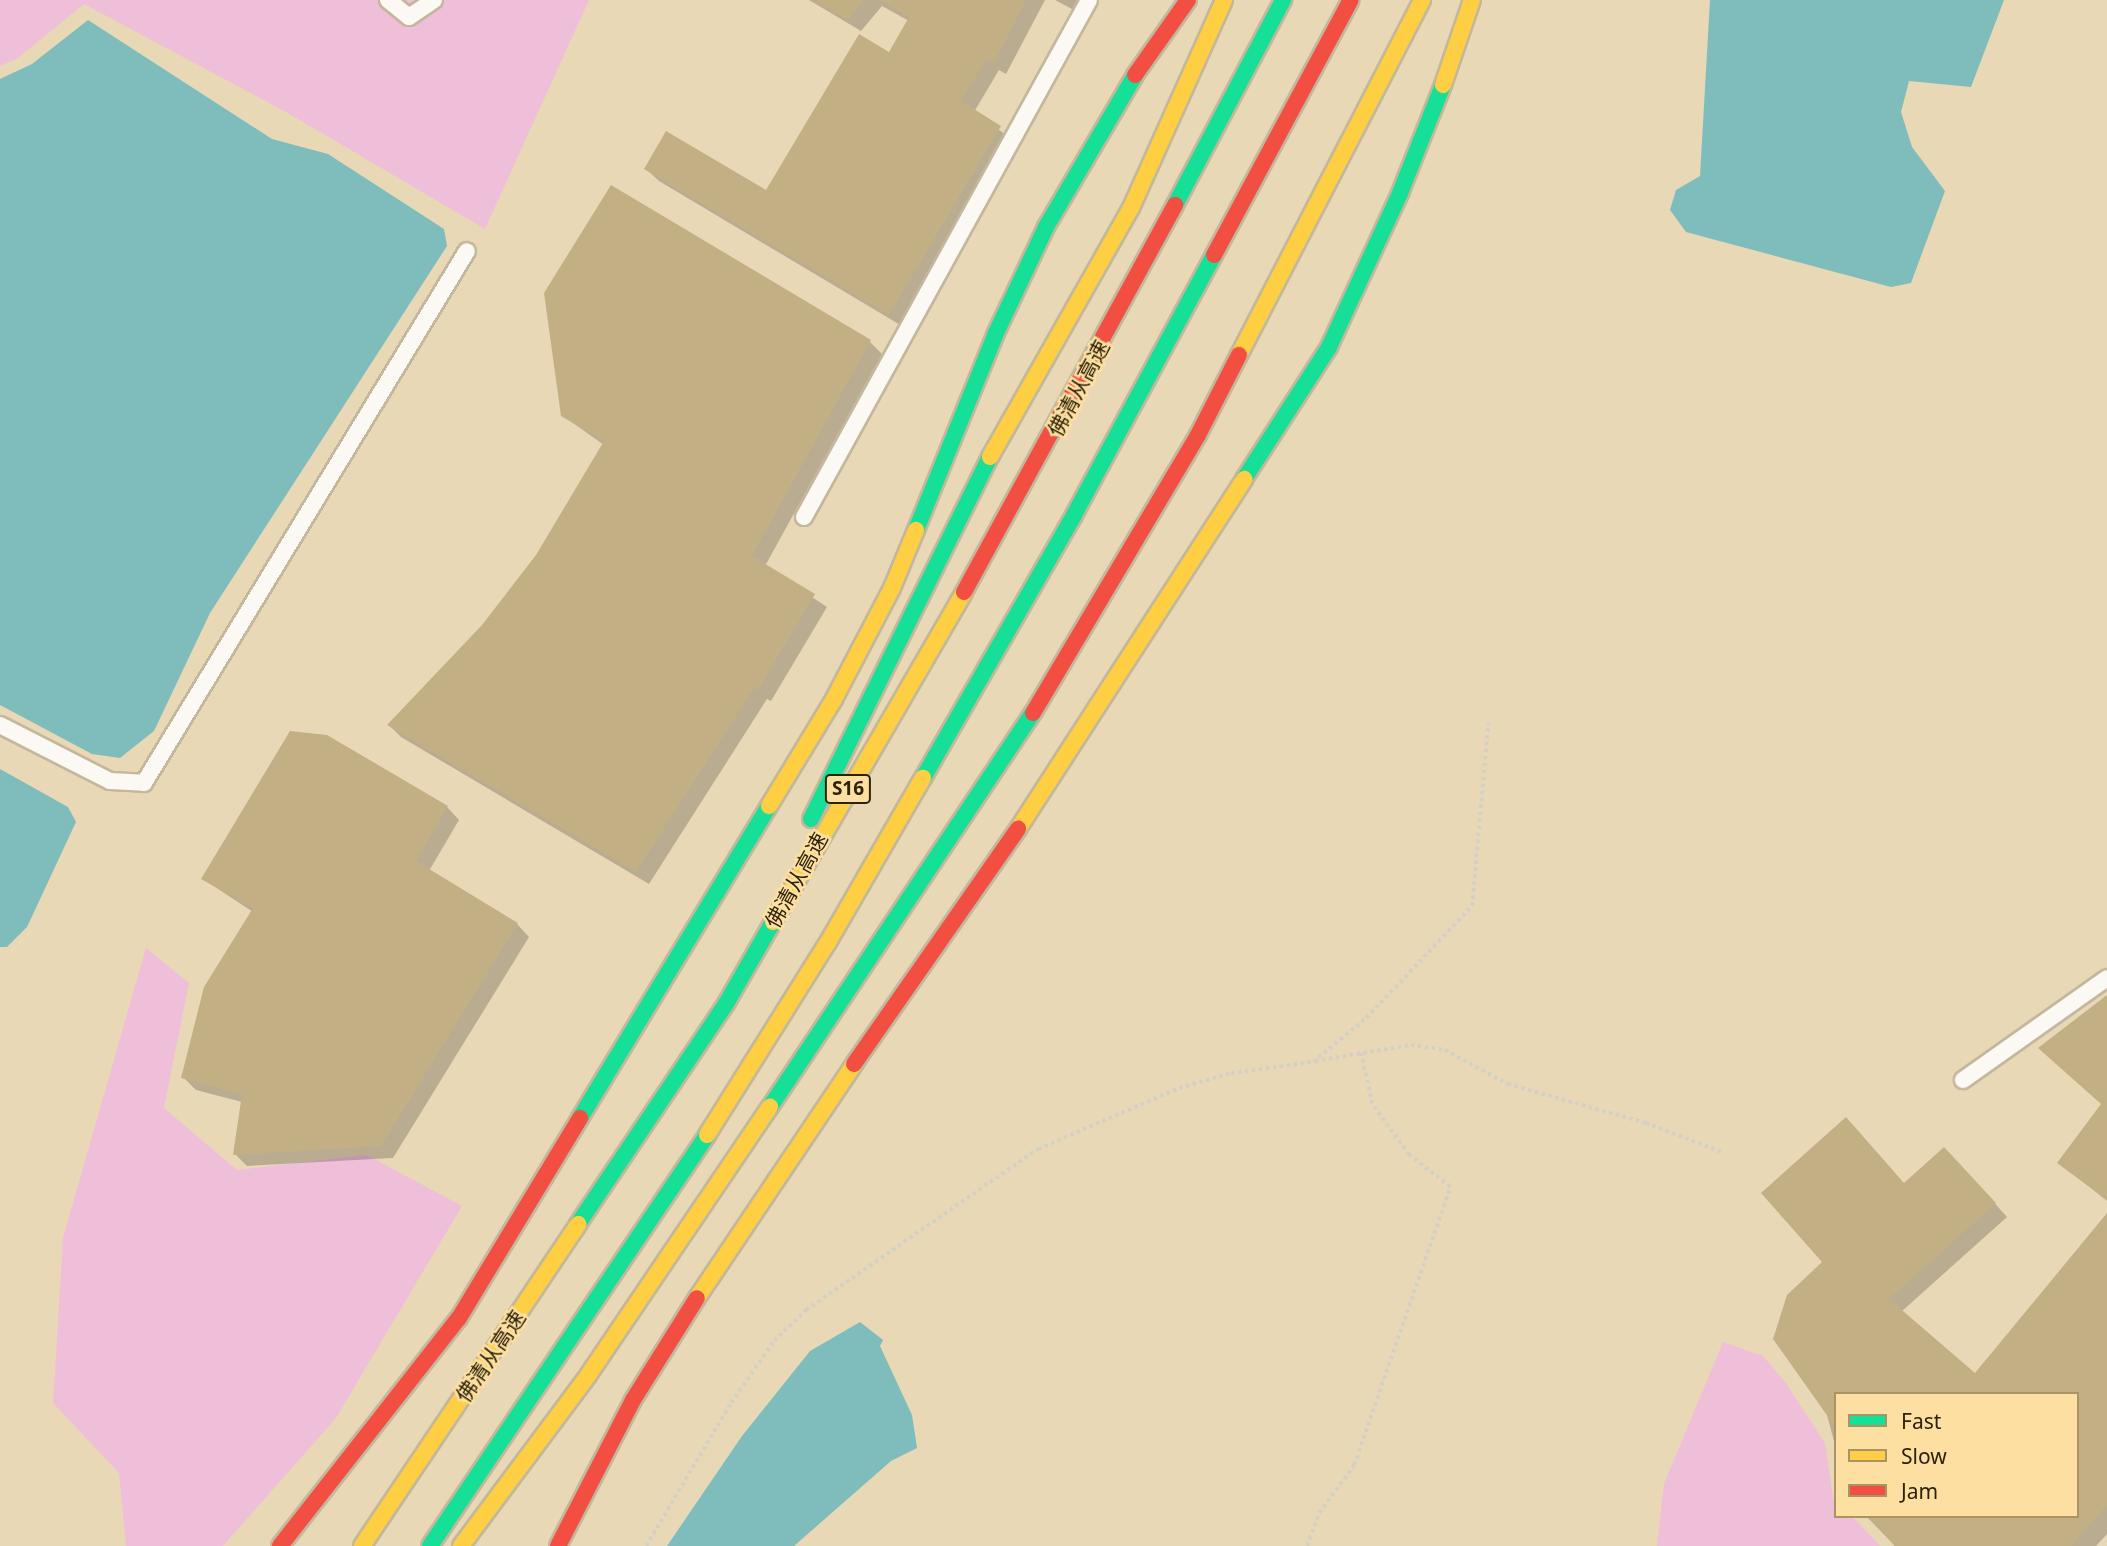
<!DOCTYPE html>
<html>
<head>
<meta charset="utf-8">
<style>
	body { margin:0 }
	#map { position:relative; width:2107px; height:1546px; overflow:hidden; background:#e8d8b6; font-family:"Noto Sans","Noto Sans SC",sans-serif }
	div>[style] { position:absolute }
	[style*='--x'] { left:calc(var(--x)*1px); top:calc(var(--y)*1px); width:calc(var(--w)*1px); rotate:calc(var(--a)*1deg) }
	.green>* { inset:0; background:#efbfd9 }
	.water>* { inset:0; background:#7ebdbc }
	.shadow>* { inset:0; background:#0003 }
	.building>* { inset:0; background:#c2b084 }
	.path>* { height:3.5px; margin-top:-1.75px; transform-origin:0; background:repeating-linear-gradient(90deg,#d5d0c5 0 3.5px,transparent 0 7px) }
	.roads { filter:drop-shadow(2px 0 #c3b79c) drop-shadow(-2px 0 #c3b79c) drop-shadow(0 2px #c3b79c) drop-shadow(0 -2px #c3b79c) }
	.street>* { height:16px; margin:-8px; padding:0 8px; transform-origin:8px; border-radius:8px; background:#fcf9f4 }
	.fast>* { height:16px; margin:-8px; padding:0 8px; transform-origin:8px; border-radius:8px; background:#16e098 }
	.slow>* { height:16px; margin:-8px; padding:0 8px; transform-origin:8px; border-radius:8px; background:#ffcf43 }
	.jam>* { height:16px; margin:-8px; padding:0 8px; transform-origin:8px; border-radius:8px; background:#f24e42 }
	span { translate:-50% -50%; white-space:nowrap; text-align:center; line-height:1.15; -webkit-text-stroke:5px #fde0a1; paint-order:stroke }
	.shield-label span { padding:2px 5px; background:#fde0a1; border:2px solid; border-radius:5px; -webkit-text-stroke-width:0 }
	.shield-label { font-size:19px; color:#2d2208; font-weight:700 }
	.street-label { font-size:21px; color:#2d2208 }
	.legend { position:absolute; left:1834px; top:1392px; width:245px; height:126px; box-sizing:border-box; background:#fde0a1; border:2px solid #aa9464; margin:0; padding:9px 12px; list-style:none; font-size:21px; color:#2d2208 }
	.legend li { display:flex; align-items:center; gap:14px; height:35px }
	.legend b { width:35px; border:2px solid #aa9464 }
</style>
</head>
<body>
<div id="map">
	<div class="green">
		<div style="clip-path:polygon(0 0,589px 0,485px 229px,286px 112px,84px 4px,18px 58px,0 66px)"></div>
		<div style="clip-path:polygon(146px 948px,189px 983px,164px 1108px,237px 1170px,367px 1155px,462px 1206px,336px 1418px,223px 1546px,126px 1546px,119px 1473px,53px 1403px,63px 1238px)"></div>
		<div style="clip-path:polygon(1723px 1342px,1763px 1356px,1785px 1382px,1825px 1443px,1836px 1516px,1852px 1516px,1880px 1546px,1657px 1546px,1664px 1484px)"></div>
	</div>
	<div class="water">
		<div style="clip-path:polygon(1710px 0,2004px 0,1971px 87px,1909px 81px,1901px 112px,1912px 147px,1945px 191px,1911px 283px,1891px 287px,1686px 232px,1670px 210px,1676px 190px,1700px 176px)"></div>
		<div style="clip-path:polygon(88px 20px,272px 139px,328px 154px,444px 229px,447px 246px,210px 613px,154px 731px,120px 758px,92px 754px,0 705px,0 79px,32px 64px)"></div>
		<div style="clip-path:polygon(0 769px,68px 807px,76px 822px,27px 927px,7px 947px,0 947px)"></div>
		<div style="clip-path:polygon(860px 1322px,883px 1340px,880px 1346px,912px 1415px,917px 1448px,891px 1461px,794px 1546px,667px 1546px,742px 1436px,810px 1351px)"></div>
	</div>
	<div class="shadow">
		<div style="clip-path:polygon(809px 0,1045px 0,1006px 74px,999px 70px,974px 112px,1013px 140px,902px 326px,659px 181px,646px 169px,766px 193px,890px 54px,909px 21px,882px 6px,861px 31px)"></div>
		<div style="clip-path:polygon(1055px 0,1077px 0,1072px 9px)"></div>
		<div style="clip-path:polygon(611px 187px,870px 342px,882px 354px,765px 566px,827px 607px,771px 701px,767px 699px,649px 884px,401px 737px,389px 725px,483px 626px,537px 556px,604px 445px,563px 416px)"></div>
		<div style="clip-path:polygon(447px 807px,459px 820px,429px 871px,517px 924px,529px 937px,393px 1158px,247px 1166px,235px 1154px,242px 1102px,196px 1090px,183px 1077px,253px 912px,203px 879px)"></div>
		<div style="clip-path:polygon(2107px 997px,2107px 1201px,2060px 1163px,2102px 1104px)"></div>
		<div style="clip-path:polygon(1957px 1161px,2007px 1217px,1901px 1312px,1975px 1375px,2107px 1216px,2107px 1534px,2096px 1546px,1895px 1546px,1868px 1516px,2077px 1516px,2077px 1394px,1836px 1394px,1836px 1449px,1826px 1411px,1905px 1185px)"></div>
	</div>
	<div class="building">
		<div style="clip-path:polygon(814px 0,864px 0,848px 20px)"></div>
		<div style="clip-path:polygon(879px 0,1026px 0,994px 63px,986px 59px,961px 101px,1001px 126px,889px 315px,644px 169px,666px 131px,766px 190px,859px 34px,889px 52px,909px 17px)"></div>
		<div style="clip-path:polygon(611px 185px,871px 340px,752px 556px,815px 594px,758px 690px,754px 688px,636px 872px,387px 725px,482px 625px,536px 555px,604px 441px,561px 416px,544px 293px)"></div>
		<div style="clip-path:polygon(290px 731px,327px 735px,448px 806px,416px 861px,518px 923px,381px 1146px,233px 1155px,242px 1094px,181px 1078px,204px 987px,253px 908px,201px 879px)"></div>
		<div style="clip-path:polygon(2107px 995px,2107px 1200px,2057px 1163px,2101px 1104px,2038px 1048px)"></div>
		<div style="clip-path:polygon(1846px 1117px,1904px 1183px,1944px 1147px,1996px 1203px,1889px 1299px,1975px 1373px,2107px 1213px,2107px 1505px,2071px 1546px,1895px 1546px,1866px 1516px,2077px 1516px,2077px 1394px,1836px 1394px,1836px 1428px,1773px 1339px,1787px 1295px,1822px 1262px,1761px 1193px)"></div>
	</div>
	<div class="path">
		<div style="--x:1315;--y:1061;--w:97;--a:-9.5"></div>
		<div style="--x:1411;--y:1045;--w:34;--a:8"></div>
		<div style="--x:1445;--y:1050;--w:72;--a:28.4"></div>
		<div style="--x:1508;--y:1084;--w:143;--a:15.8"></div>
		<div style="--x:1646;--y:1123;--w:84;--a:21"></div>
		<div style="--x:646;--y:1546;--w:166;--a:-59.3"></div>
		<div style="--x:731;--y:1403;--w:75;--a:-55.3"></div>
		<div style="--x:774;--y:1341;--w:45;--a:-44.1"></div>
		<div style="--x:806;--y:1310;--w:282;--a:-34.8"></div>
		<div style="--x:1038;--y:1149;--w:154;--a:-23.4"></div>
		<div style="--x:1179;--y:1088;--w:54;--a:-16.1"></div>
		<div style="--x:1231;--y:1073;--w:83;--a:-7.6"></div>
		<div style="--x:1313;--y:1062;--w:69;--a:-39.7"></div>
		<div style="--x:1366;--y:1018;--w:154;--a:-46.6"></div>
		<div style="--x:1472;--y:906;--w:184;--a:-85"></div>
		<div style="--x:1307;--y:1546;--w:35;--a:-70"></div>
		<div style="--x:1319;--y:1513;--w:59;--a:-53.9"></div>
		<div style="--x:1354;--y:1465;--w:294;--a:-70.9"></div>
		<div style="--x:1450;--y:1187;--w:52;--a:-142"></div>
		<div style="--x:1409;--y:1155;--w:63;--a:-126"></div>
		<div style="--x:1372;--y:1104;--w:52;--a:-102.2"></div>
	</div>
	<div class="roads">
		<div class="street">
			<div style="--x:388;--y:0;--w:27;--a:39"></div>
			<div style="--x:409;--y:17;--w:30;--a:-34"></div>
			<div style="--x:804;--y:517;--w:590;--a:-61.13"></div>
			<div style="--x:0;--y:725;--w:123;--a:27"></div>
			<div style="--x:110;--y:781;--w:34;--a:3"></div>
			<div style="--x:144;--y:783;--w:622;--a:-58.74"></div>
			<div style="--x:1963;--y:1080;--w:176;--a:-35.3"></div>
		</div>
		<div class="fast">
			<div style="--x:1175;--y:205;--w:232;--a:-62.2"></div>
			<div style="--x:1244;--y:479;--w:157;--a:-57.2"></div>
			<div style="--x:1329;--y:347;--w:170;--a:-65.2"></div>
			<div style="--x:1400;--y:193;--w:116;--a:-68.3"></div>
			<div style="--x:916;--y:530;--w:210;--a:-67.9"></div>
			<div style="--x:995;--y:335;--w:119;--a:-64.7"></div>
			<div style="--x:1046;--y:227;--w:176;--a:-59.6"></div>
			<div style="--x:923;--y:778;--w:303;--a:-60.1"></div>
			<div style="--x:1074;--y:515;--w:295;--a:-61.7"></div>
			<div style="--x:811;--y:819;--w:404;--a:-63.7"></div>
			<div style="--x:770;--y:1107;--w:474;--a:-56.3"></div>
			<div style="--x:580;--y:1118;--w:365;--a:-58.8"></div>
			<div style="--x:578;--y:1224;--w:267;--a:-56.1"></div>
			<div style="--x:727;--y:1002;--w:92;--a:-60.1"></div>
			<div style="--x:430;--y:1546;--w:496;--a:-56"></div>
		</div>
		<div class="slow">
			<div style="--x:1443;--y:85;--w:90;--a:-71.2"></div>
			<div style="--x:1239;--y:355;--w:399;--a:-62.7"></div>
			<div style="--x:990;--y:457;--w:286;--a:-60.5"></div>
			<div style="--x:1131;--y:208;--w:228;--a:-65.9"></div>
			<div style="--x:769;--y:806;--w:125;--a:-58.7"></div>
			<div style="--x:834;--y:699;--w:125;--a:-62.4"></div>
			<div style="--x:892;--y:588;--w:63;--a:-67.5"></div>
			<div style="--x:1018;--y:829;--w:417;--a:-57.1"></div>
			<div style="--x:773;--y:922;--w:381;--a:-59.9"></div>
			<div style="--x:707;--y:1135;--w:226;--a:-57.9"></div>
			<div style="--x:827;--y:944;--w:192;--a:-60"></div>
			<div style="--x:697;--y:1298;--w:282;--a:-56.1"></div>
			<div style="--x:362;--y:1546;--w:388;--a:-56.1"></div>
			<div style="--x:461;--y:1546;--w:214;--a:-53.3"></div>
			<div style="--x:589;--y:1374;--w:323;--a:-55.9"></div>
		</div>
		<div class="jam">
			<div style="--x:1135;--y:75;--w:92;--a:-54.8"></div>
			<div style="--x:1214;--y:255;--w:289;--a:-61.8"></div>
			<div style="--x:964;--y:592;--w:441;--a:-61.4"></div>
			<div style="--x:1033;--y:713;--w:323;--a:-59.3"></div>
			<div style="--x:1198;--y:435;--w:90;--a:-62.9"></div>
			<div style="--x:854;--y:1064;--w:287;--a:-55.1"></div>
			<div style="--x:280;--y:1546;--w:290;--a:-51.9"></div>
			<div style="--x:459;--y:1318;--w:234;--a:-58.8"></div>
			<div style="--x:558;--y:1546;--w:164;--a:-62.8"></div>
			<div style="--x:633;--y:1400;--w:120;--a:-57.9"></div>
		</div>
	</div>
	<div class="shield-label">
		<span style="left:848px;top:789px">S16</span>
	</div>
	<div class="street-label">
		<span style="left:1078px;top:388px;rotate:-62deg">佛清从高速</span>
		<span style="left:796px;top:880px;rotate:-61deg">佛清从高速</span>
		<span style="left:490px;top:1356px;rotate:-56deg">佛清从高速</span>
	</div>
	<ul class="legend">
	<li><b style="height:9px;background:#16e098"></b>Fast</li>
	<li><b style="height:9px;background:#ffcf43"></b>Slow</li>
	<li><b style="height:9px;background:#f24e42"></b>Jam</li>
	</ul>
</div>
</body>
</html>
